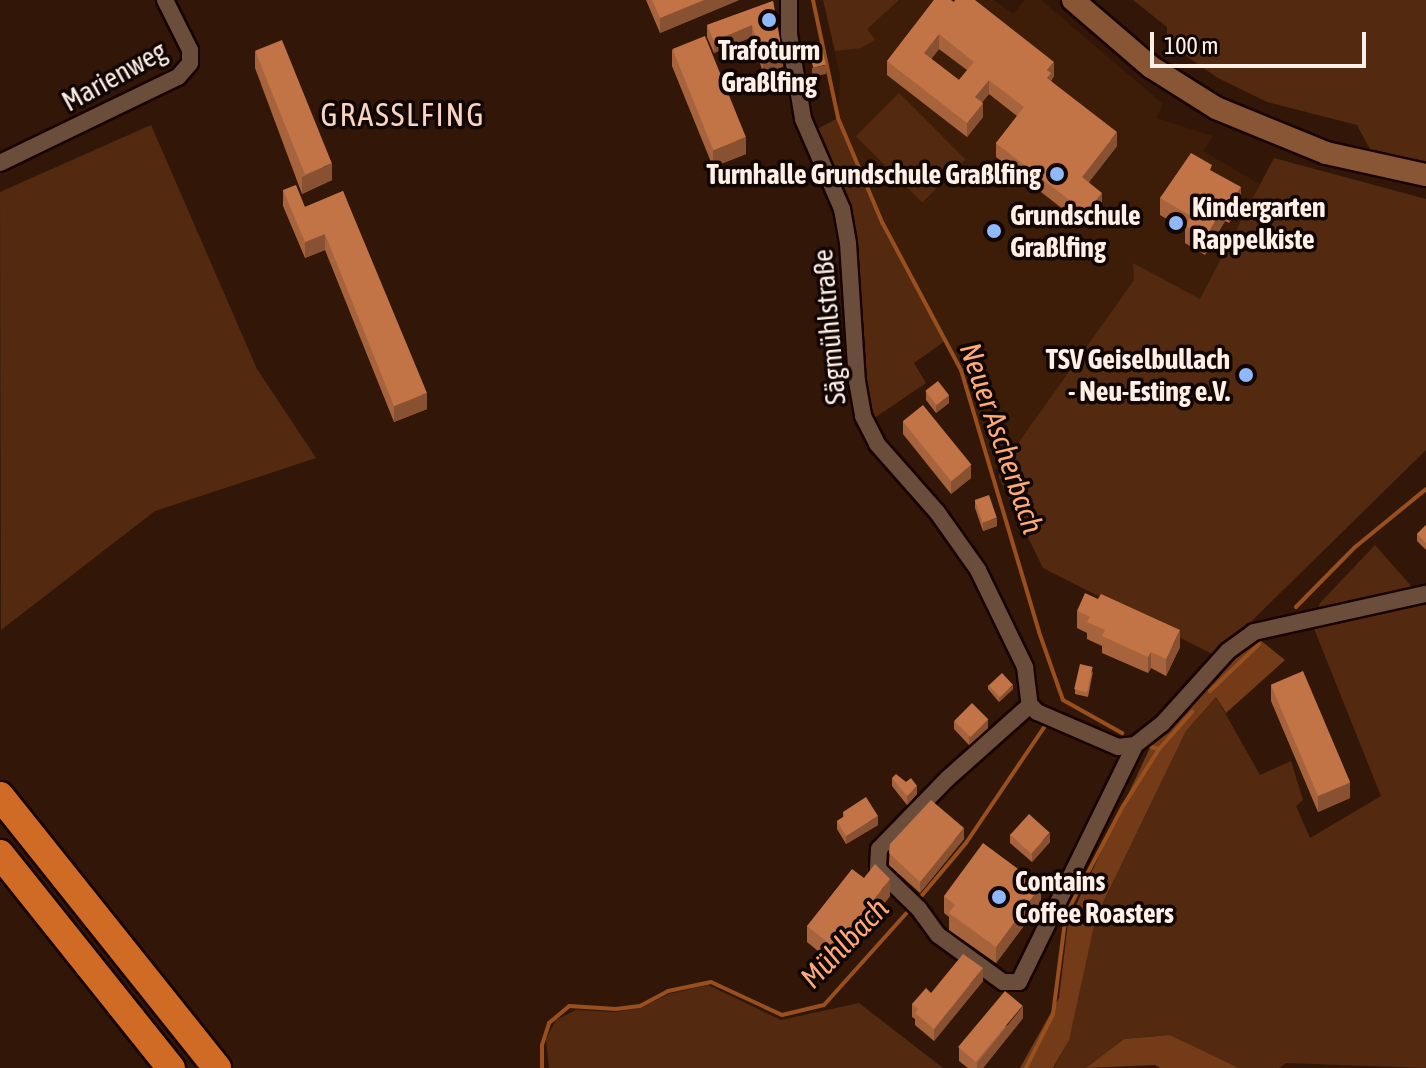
<!DOCTYPE html>
<html>
<head>
<meta charset="utf-8">
<style>
	body { margin:0 }
	#map { position:relative; width:1426px; height:1068px; overflow:hidden; background:#321708; font-family:"Asap Condensed",sans-serif }
	div>[style] { position:absolute }
	[style*='--x'] { left:calc(var(--x)*1px); top:calc(var(--y)*1px); width:calc(var(--w)*1px); rotate:calc(var(--a)*1deg) }
	.built>* { inset:0; background:#3d1d08 }
	.green>* { inset:0; background:#532a10; transform-origin:0 0 }
	.forest>* { inset:0; background:#733b17 }
	.stream>* { height:4px; margin:-2px; padding:0 2px; transform-origin:2px; border-radius:2px; background:#994f1e }
	.roads { filter:drop-shadow(2px 0 #180300) drop-shadow(-2px 0 #180300) drop-shadow(0 2px #180300) drop-shadow(0 -2px #180300) }
	.street>* { height:16px; margin:-8px; padding:0 8px; transform-origin:8px; border-radius:8px; background:#6b4d3c }
	.secondary>* { height:22px; margin:-11px; padding:0 11px; transform-origin:11px; border-radius:11px; background:#895635 }
	.highway>* { height:28px; margin:-14px; padding:0 14px; transform-origin:14px; border-radius:14px; background:#d06b26 }
	.wall>* { inset:0; background:#a7643c }
	.shaded-wall>* { inset:0; background:#885131 }
	.building>* { inset:0; background:#c27446; transform-origin:0 0 }
	.dots>* { width:22px; height:22px; translate:-50% -50%; box-sizing:border-box; border:4px solid #110602; border-radius:50% }
	span { translate:-50% -50%; white-space:nowrap; text-align:center; line-height:1.15; -webkit-text-stroke:7px #110602; paint-order:stroke }
	.poi-label { font-size:28px; color:#feefe7; font-weight:700 }
	.right { translate:-100% -50%; text-align:right }
	.left { translate:0 -50%; text-align:left }
	.street-label { font-size:28px; color:#feefe7 }
	.water-label { font-size:30px; color:#fdaa7a; font-style:italic }
	.quarter-label { font-size:32px; color:#f9d4c0; letter-spacing:2px }
	.scale { position:absolute; left:1150px; top:32px; width:216px; height:36px; box-sizing:border-box; border:4px solid #feefe7; border-top:0; padding-left:10px; font-size:24px; line-height:28px; white-space:nowrap; color:#feefe7; -webkit-text-stroke:6px #110602; paint-order:stroke }
</style>
</head>
<body>
<div id="map">
	<div class="built">
		<div style="clip-path:polygon(823px 0,994px 0,1013px 14px,1025px 0,1041px 0,1163px 104px,1156px 118px,1213px 136px,1203px 151px,1263px 186px,1200px 300px,1134px 264px,1134px 280px,999px 470px,990px 468px,961px 370px,882px 222px,838px 118px,840px 75px)"></div>
	</div>
	<div class="green">
		<div style="clip-path:polygon(823px 0,899px 0,867px 29px,875px 40px,861px 48px,835px 51px)"></div>
		<div style="clip-path:polygon(1133px 0,1426px 0,1426px 165px,1371px 151px,1357px 125px,1267px 102px,1218px 78px,1167px 43px,1167px 27px)"></div>
		<div style="left:899px;top:93px;width:94px;height:61px;rotate:45deg"></div>
		<div style="clip-path:polygon(838px 118px,882px 222px,945px 341px,914px 363px,926px 383px,867px 423px,848px 243px,808px 134px)"></div>
		<div style="clip-path:polygon(151px 125px,257px 369px,316px 458px,155px 511px,1px 630px,0 192px)"></div>
		<div style="clip-path:polygon(1274px 158px,1426px 199px,1426px 450px,1216px 656px,1043px 568px,999px 478px,999px 470px,1134px 280px,1133px 263px,1200px 299px)"></div>
		<div style="clip-path:polygon(1375px 545px,1426px 603px,1426px 1068px,1286px 1063px,1279px 1068px,1239px 1068px,1170px 1035px,1124px 1039px,1086px 1068px,1054px 1068px,1068px 1041px,1096px 917px,1186px 731px,1216px 697px,1260px 775px,1291px 761px,1303px 800px,1296px 806px,1310px 838px,1381px 796px,1313px 626px,1320px 603px)"></div>
		<div style="clip-path:polygon(708px 985px,781px 1020px,859px 1003px,943px 1068px,549px 1068px,546px 1039px,556px 1020px,576px 1010px,616px 1012px,640px 1008px,669px 994px)"></div>
	</div>
	<div class="forest">
		<div style="clip-path:polygon(1255px 636px,1285px 660px,1226px 713px,1216px 697px,1186px 731px,1096px 917px,1069px 1040px,1053px 1068px,1020px 1068px,1059px 998px,1068px 922px,1155px 737px,1216px 669px)"></div>
		<div style="clip-path:polygon(1170px 1035px,1239px 1068px,1160px 1068px,1155px 1065px,1086px 1068px,1124px 1039px)"></div>
	</div>
	<div class="stream">
		<div style="--x:813;--y:0;--w:121;--a:78"></div>
		<div style="--x:838;--y:118;--w:113;--a:67.1"></div>
		<div style="--x:882;--y:222;--w:168;--a:61.9"></div>
		<div style="--x:961;--y:370;--w:273;--a:73.4"></div>
		<div style="--x:1039;--y:632;--w:72;--a:70.6"></div>
		<div style="--x:1063;--y:700;--w:68;--a:29.2"></div>
		<div style="--x:1296;--y:607;--w:83;--a:-45.5"></div>
		<div style="--x:1354;--y:548;--w:93;--a:-39.3"></div>
		<div style="--x:1210;--y:691;--w:68;--a:-43.8"></div>
		<div style="--x:1159;--y:749;--w:50;--a:-48.3"></div>
		<div style="--x:918;--y:900;--w:75;--a:-49.9"></div>
		<div style="--x:966;--y:843;--w:148;--a:-56"></div>
		<div style="--x:542;--y:1068;--w:23;--a:-90"></div>
		<div style="--x:542;--y:1045;--w:23;--a:-72"></div>
		<div style="--x:549;--y:1023;--w:26;--a:-40"></div>
		<div style="--x:569;--y:1006;--w:47;--a:3.7"></div>
		<div style="--x:616;--y:1009;--w:24;--a:-7"></div>
		<div style="--x:640;--y:1006;--w:32;--a:-28"></div>
		<div style="--x:668;--y:991;--w:44;--a:-11.8"></div>
		<div style="--x:711;--y:982;--w:78;--a:24.9"></div>
		<div style="--x:782;--y:1015;--w:43;--a:-13.4"></div>
		<div style="--x:824;--y:1005;--w:132;--a:-48.1"></div>
		<div style="--x:1026;--y:1068;--w:60;--a:-63.4"></div>
		<div style="--x:1053;--y:1014;--w:101;--a:-82.6"></div>
		<div style="--x:1066;--y:914;--w:122;--a:-62.2"></div>
		<div style="--x:1123;--y:806;--w:67;--a:-57.7"></div>
		<div style="--x:1159;--y:749;--w:8;--a:-166"></div>
	</div>
	<div class="roads">
		<div class="street">
			<div style="--x:789;--y:0;--w:34;--a:90"></div>
			<div style="--x:789;--y:34;--w:86;--a:80.6"></div>
			<div style="--x:803;--y:119;--w:98;--a:66.6"></div>
			<div style="--x:842;--y:209;--w:35;--a:80"></div>
			<div style="--x:848;--y:243;--w:138;--a:86.3"></div>
			<div style="--x:857;--y:381;--w:36;--a:80"></div>
			<div style="--x:863;--y:416;--w:31;--a:63"></div>
			<div style="--x:877;--y:444;--w:91;--a:48.6"></div>
			<div style="--x:937;--y:512;--w:71;--a:54.7"></div>
			<div style="--x:978;--y:570;--w:108;--a:64.1"></div>
			<div style="--x:1025;--y:667;--w:38;--a:83"></div>
			<div style="--x:1030;--y:705;--w:10;--a:45"></div>
			<div style="--x:1037;--y:712;--w:88;--a:23.4"></div>
			<div style="--x:1118;--y:747;--w:17;--a:-7"></div>
			<div style="--x:0;--y:163;--w:198;--a:-25.8"></div>
			<div style="--x:178;--y:77;--w:18;--a:-49"></div>
			<div style="--x:190;--y:63;--w:13;--a:-90"></div>
			<div style="--x:190;--y:50;--w:56;--a:-116.6"></div>
			<div style="--x:1030;--y:705;--w:110;--a:138.3"></div>
			<div style="--x:948;--y:778;--w:99;--a:134.2"></div>
			<div style="--x:879;--y:849;--w:20;--a:93"></div>
			<div style="--x:878;--y:869;--w:57;--a:44.3"></div>
			<div style="--x:919;--y:909;--w:32;--a:54"></div>
			<div style="--x:938;--y:935;--w:80;--a:35.9"></div>
			<div style="--x:1003;--y:982;--w:16;--a:0"></div>
			<div style="--x:1019;--y:982;--w:264;--a:-63.9"></div>
			<div style="--x:1135;--y:745;--w:34;--a:-38"></div>
			<div style="--x:1162;--y:724;--w:98;--a:-47.9"></div>
			<div style="--x:1228;--y:651;--w:32;--a:-36"></div>
			<div style="--x:1254;--y:632;--w:176;--a:-12.5"></div>
		</div>
		<div class="secondary">
			<div style="--x:1073;--y:0;--w:103;--a:40.7"></div>
			<div style="--x:1151;--y:67;--w:77;--a:32.2"></div>
			<div style="--x:1216;--y:108;--w:119;--a:22.2"></div>
			<div style="--x:1326;--y:153;--w:102;--a:12.4"></div>
		</div>
		<div class="highway">
			<div style="--x:0;--y:796;--w:348;--a:51.4"></div>
			<div style="--x:0;--y:854;--w:274;--a:51.4"></div>
		</div>
	</div>
	<div class="wall">
		<div style="clip-path:polygon(646px 0,739px 0,660px 33px)"></div>
		<div style="clip-path:polygon(evenodd,934px 0,1054px 76px,1051px 81px,1117px 146px,1089px 182px,1102px 207px,1086px 227px,996px 157px,996px 143px,1017px 116px,989px 94px,982px 102px,983px 117px,967px 137px,887px 75px,887px 61px,934px 0,939px 49px,967px 70px,959px 80px,931px 59px,939px 49px)"></div>
		<div style="clip-path:polygon(773px 1px,783px 67px,763px 73px,752px 37px,714px 53px,707px 37px,707px 25px)"></div>
		<div style="clip-path:polygon(672px 49px,746px 154px,713px 167px,672px 66px)"></div>
		<div style="clip-path:polygon(255px 51px,332px 180px,302px 194px,255px 68px)"></div>
		<div style="clip-path:polygon(1212px 171px,1241px 204px,1229px 223px,1225px 221px,1205px 255px,1185px 243px,1185px 230px,1160px 215px,1160px 198px)"></div>
		<div style="clip-path:polygon(283px 190px,305px 207px,343px 191px,427px 409px,394px 422px,325px 250px,305px 258px,283px 206px)"></div>
		<div style="clip-path:polygon(926px 391px,949px 403px,936px 413px,926px 400px)"></div>
		<div style="clip-path:polygon(903px 421px,971px 478px,951px 494px,903px 434px)"></div>
		<div style="clip-path:polygon(975px 500px,997px 526px,983px 531px,975px 508px)"></div>
		<div style="clip-path:polygon(1426px 525px,1426px 550px,1417px 541px,1417px 534px)"></div>
		<div style="clip-path:polygon(1077px 611px,1180px 647px,1166px 676px,1151px 668px,1148px 673px,1102px 653px,1102px 646px,1087px 639px,1087px 633px,1077px 628px)"></div>
		<div style="clip-path:polygon(1093px 671px,1088px 697px,1075px 694px,1075px 690px)"></div>
		<div style="clip-path:polygon(988px 685px,1013px 689px,999px 702px,988px 689px)"></div>
		<div style="clip-path:polygon(1271px 685px,1350px 798px,1318px 812px,1271px 701px)"></div>
		<div style="clip-path:polygon(954px 721px,988px 728px,969px 745px,954px 729px)"></div>
		<div style="clip-path:polygon(892px 778px,906px 782px,917px 794px,907px 805px,892px 786px)"></div>
		<div style="clip-path:polygon(843px 812px,878px 825px,846px 844px,837px 829px,837px 821px,843px 817px)"></div>
		<div style="clip-path:polygon(1010px 834px,1050px 842px,1032px 862px,1010px 843px)"></div>
		<div style="clip-path:polygon(964px 839px,920px 893px,889px 865px,890px 844px)"></div>
		<div style="clip-path:polygon(864px 878px,890px 896px,835px 965px,807px 942px,807px 926px)"></div>
		<div style="clip-path:polygon(944px 896px,1041px 903px,996px 963px,949px 930px,949px 917px,944px 913px)"></div>
		<div style="clip-path:polygon(983px 981px,934px 1041px,915px 1025px,915px 1019px,912px 1017px,912px 1004px,931px 993px)"></div>
		<div style="clip-path:polygon(1023px 1018px,983px 1068px,968px 1068px,959px 1061px,959px 1048px)"></div>
	</div>
	<div class="shaded-wall">
		<div style="clip-path:polygon(704px 0,739px 0,660px 33px,660px 18px)"></div>
		<div style="clip-path:polygon(752px 25px,752px 37px,714px 53px,714px 41px)"></div>
		<div style="clip-path:polygon(939px 34px,939px 49px,924px 68px,924px 53px)"></div>
		<div style="clip-path:polygon(783px 56px,783px 67px,763px 73px,763px 62px)"></div>
		<div style="clip-path:polygon(1054px 62px,1054px 76px,1051px 79px,1051px 87px,1047px 92px,1047px 70px)"></div>
		<div style="clip-path:polygon(826px 65px,826px 74px,812px 77px,812px 68px)"></div>
		<div style="clip-path:polygon(989px 80px,989px 94px,975px 111px,975px 97px)"></div>
		<div style="clip-path:polygon(983px 103px,983px 117px,967px 137px,967px 123px)"></div>
		<div style="clip-path:polygon(1117px 132px,1117px 146px,1082px 191px,1082px 177px)"></div>
		<div style="clip-path:polygon(746px 137px,746px 154px,713px 167px,713px 150px)"></div>
		<div style="clip-path:polygon(332px 163px,332px 180px,302px 194px,302px 177px)"></div>
		<div style="clip-path:polygon(1241px 187px,1241px 204px,1229px 223px,1229px 206px)"></div>
		<div style="clip-path:polygon(1102px 193px,1102px 207px,1086px 227px,1086px 213px)"></div>
		<div style="clip-path:polygon(1225px 204px,1225px 221px,1205px 255px,1205px 238px)"></div>
		<div style="clip-path:polygon(325px 234px,325px 250px,305px 258px,305px 242px)"></div>
		<div style="clip-path:polygon(427px 393px,427px 409px,394px 422px,394px 406px)"></div>
		<div style="clip-path:polygon(949px 395px,949px 403px,936px 413px,936px 405px)"></div>
		<div style="clip-path:polygon(971px 465px,971px 478px,951px 494px,951px 481px)"></div>
		<div style="clip-path:polygon(997px 518px,997px 526px,983px 531px,983px 522px)"></div>
		<div style="clip-path:polygon(1180px 630px,1180px 647px,1166px 676px,1166px 659px)"></div>
		<div style="clip-path:polygon(1151px 652px,1151px 668px,1148px 673px,1148px 657px)"></div>
		<div style="clip-path:polygon(1013px 685px,1013px 689px,999px 702px,999px 698px)"></div>
		<div style="clip-path:polygon(988px 719px,988px 728px,969px 745px,969px 736px)"></div>
		<div style="clip-path:polygon(1350px 782px,1350px 798px,1318px 812px,1318px 795px)"></div>
		<div style="clip-path:polygon(917px 786px,917px 794px,907px 805px,907px 796px)"></div>
		<div style="clip-path:polygon(878px 816px,878px 825px,846px 844px,846px 836px)"></div>
		<div style="clip-path:polygon(964px 828px,964px 839px,920px 893px,920px 882px)"></div>
		<div style="clip-path:polygon(1050px 833px,1050px 842px,1032px 862px,1032px 853px)"></div>
		<div style="clip-path:polygon(890px 879px,890px 896px,835px 965px,835px 948px)"></div>
		<div style="clip-path:polygon(1041px 886px,1041px 903px,996px 963px,996px 947px)"></div>
		<div style="clip-path:polygon(983px 968px,983px 981px,934px 1041px,934px 1029px)"></div>
		<div style="clip-path:polygon(1023px 1006px,1023px 1018px,983px 1068px,977px 1068px,977px 1063px)"></div>
	</div>
	<div class="building">
		<div style="clip-path:polygon(652px 0,704px 0,660px 18px)"></div>
		<div style="clip-path:polygon(evenodd,934px 0,951px 0,954px 2px,955px 0,975px 0,1054px 62px,1047px 70px,1051px 73px,1047px 78px,1117px 132px,1082px 177px,1102px 193px,1086px 213px,996px 143px,1024px 107px,989px 80px,975px 97px,983px 103px,967px 123px,887px 61px,934px 0,939px 34px,974px 62px,959px 80px,924px 53px,939px 34px)"></div>
		<div style="clip-path:polygon(773px 1px,783px 56px,763px 62px,752px 25px,714px 41px,707px 25px)"></div>
		<div style="left:705px;top:36px;width:109px;height:35px;rotate:68deg"></div>
		<div style="left:282px;top:40px;width:133px;height:29px;rotate:68deg"></div>
		<div style="left:822px;top:49px;width:16px;height:13px;rotate:76deg"></div>
		<div style="clip-path:polygon(1191px 153px,1212px 165px,1210px 170px,1241px 187px,1229px 206px,1225px 204px,1205px 238px,1185px 226px,1191px 216px,1160px 198px)"></div>
		<div style="clip-path:polygon(296px 185px,305px 207px,343px 191px,427px 393px,394px 406px,325px 234px,305px 242px,283px 190px)"></div>
		<div style="left:938px;top:381px;width:18px;height:16px;rotate:52deg"></div>
		<div style="left:923px;top:405px;width:77px;height:26px;rotate:51deg"></div>
		<div style="left:989px;top:495px;width:24px;height:15px;rotate:71deg"></div>
		<div style="clip-path:polygon(1426px 525px,1426px 543px,1417px 534px)"></div>
		<div style="clip-path:polygon(1085px 593px,1098px 599px,1101px 594px,1180px 630px,1166px 659px,1151px 652px,1148px 657px,1102px 636px,1105px 630px,1087px 622px,1090px 617px,1077px 611px)"></div>
		<div style="left:1080px;top:664px;width:13px;height:26px;rotate:13deg"></div>
		<div style="left:1303px;top:671px;width:121px;height:35px;rotate:67deg"></div>
		<div style="left:1002px;top:673px;width:16px;height:18px;rotate:47deg"></div>
		<div style="left:972px;top:703px;width:23px;height:25px;rotate:45deg"></div>
		<div style="clip-path:polygon(896px 774px,906px 782px,911px 778px,917px 786px,907px 796px,892px 778px)"></div>
		<div style="clip-path:polygon(866px 797px,878px 816px,846px 836px,837px 821px,845px 816px,843px 812px)"></div>
		<div style="clip-path:polygon(931px 800px,964px 828px,920px 882px,889px 853px,890px 844px)"></div>
		<div style="left:1029px;top:814px;width:28px;height:28px;rotate:42deg"></div>
		<div style="clip-path:polygon(983px 843px,1041px 886px,996px 947px,949px 913px,955px 905px,944px 896px)"></div>
		<div style="clip-path:polygon(875px 864px,890px 879px,835px 948px,807px 926px,852px 869px,864px 878px)"></div>
		<div style="clip-path:polygon(963px 954px,983px 968px,934px 1029px,915px 1013px,918px 1009px,912px 1004px,926px 988px,931px 993px)"></div>
		<div style="left:1005px;top:991px;width:23px;height:73px;rotate:40deg"></div>
	</div>
	<div class="dots">
		<div style="left:769px;top:20px;background:#8fb8fd"></div>
		<div style="left:1057px;top:174px;background:#8fb8fd"></div>
		<div style="left:1176px;top:223px;background:#8fb8fd"></div>
		<div style="left:994px;top:231px;background:#8fb8fd"></div>
		<div style="left:1246px;top:375px;background:#8fb8fd"></div>
		<div style="left:999px;top:897px;background:#8fb8fd"></div>
	</div>
	<div class="poi-label">
		<span style="left:769px;top:66px">Trafoturm<br>Graßlfing</span>
		<span class="right" style="left:1041px;top:174px">Turnhalle Grundschule Graßlfing</span>
		<span class="left" style="left:1192px;top:223px">Kindergarten<br>Rappelkiste</span>
		<span class="left" style="left:1010px;top:231px">Grundschule<br>Graßlfing</span>
		<span class="right" style="left:1230px;top:375px">TSV Geiselbullach<br>- Neu-Esting e.V.</span>
		<span class="left" style="left:1015px;top:897px">Contains<br>Coffee Roasters</span>
	</div>
	<div class="street-label">
		<span style="left:114px;top:76px;rotate:-29deg">Marienweg</span>
		<span style="left:829px;top:327px;rotate:-95deg">Sägmühlstraße</span>
	</div>
	<div class="water-label">
		<span style="left:1002px;top:438px;rotate:71deg">Neuer Ascherbach</span>
		<span style="left:844px;top:943px;rotate:-46deg">Mühlbach</span>
	</div>
	<div class="quarter-label">
		<span style="left:403px;top:115px">GRASSLFING</span>
	</div>
	<div class="scale">100 m</div>
</div>
</body>
</html>
